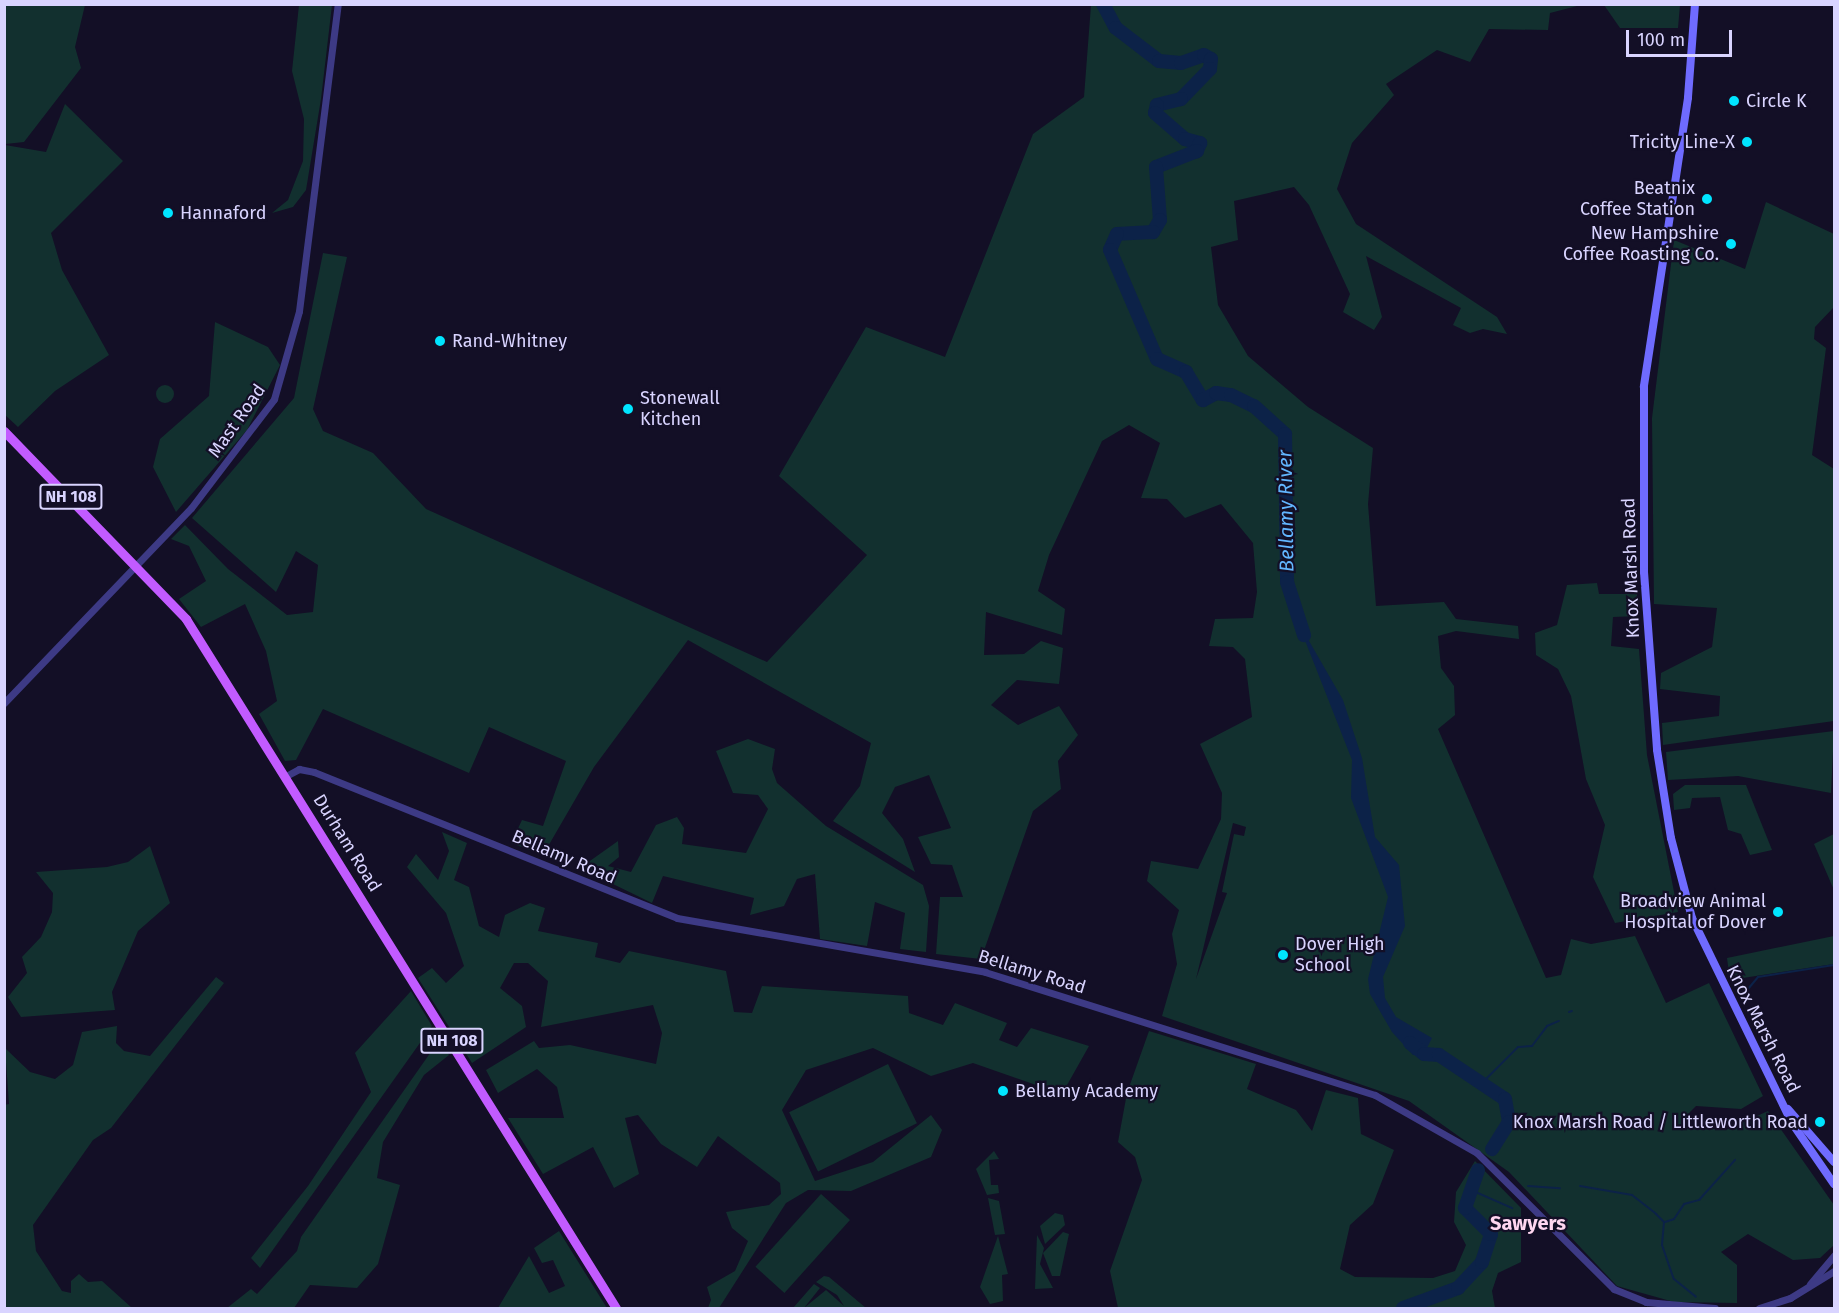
<!DOCTYPE html>
<html>
<head>
<meta charset="utf-8">
<style>
	body { margin:0 }
	#map { position:relative; width:1839px; height:1313px; overflow:hidden; background:#130f26; font-family:"Fira Sans",sans-serif }
	div>[style] { position:absolute }
	[style*='--x'] { left:calc(var(--x)*1px); top:calc(var(--y)*1px); width:calc(var(--w)*1px); rotate:calc(var(--a)*1deg) }
	.green>* { inset:0; background:#12302f; transform-origin:0 0 }
	.round { border-radius:50% }
	.water>* { inset:0; background:#0c2248 }
	.stream>* { height:2px; margin:-1px; padding:0 1px; transform-origin:1px; border-radius:1px; background:#0c2248 }
	.river>* { height:14px; margin:-7px; padding:0 7px; transform-origin:7px; border-radius:7px; background:#0c2248 }
	.tertiary>* { height:7px; margin:-3.5px; padding:0 3.5px; transform-origin:3.5px; border-radius:3.5px; background:#3d3a85 }
	.secondary>* { height:8px; margin:-4px; padding:0 4px; transform-origin:4px; border-radius:4px; background:#6f6bff }
	.primary>* { height:9px; margin:-4.5px; padding:0 4.5px; transform-origin:4.5px; border-radius:4.5px; background:#c25bff }
	.dots>* { width:16px; height:16px; translate:-50% -50%; box-sizing:border-box; border:3px solid #130f26; border-radius:50% }
	span { translate:-50% -50%; white-space:nowrap; text-align:center; line-height:1.15; -webkit-text-stroke:4.5px #130f26; paint-order:stroke }
	.shield-label span { padding:2px 4px; background:#130f26; border:2px solid; border-radius:4px; -webkit-text-stroke-width:0 }
	.shield-label { font-size:16px; color:#d9d4ff; font-weight:700 }
	.poi-label { font-size:18px; color:#d9d4ff }
	.left { translate:0 -50%; text-align:left }
	.right { translate:-100% -50%; text-align:right }
	.street-label { font-size:18px; color:#d9d4ff }
	.water-label { font-size:20px; color:#62b6ff; font-style:italic }
	.neighbourhood-label { font-size:20px; color:#ffd6f0; font-weight:700 }
	.frame { position:absolute; inset:0; border:6px solid #d9d4ff; pointer-events:none }
	.scale { position:absolute; left:1626px; top:30px; width:106px; height:27px; box-sizing:border-box; border:3px solid #d9d4ff; border-top:0; padding-left:8px; font-size:18px; line-height:21px; white-space:nowrap; color:#d9d4ff; -webkit-text-stroke:4px #130f26; paint-order:stroke }
</style>
</head>
<body>
<div id="map">
	<div class="green">
		<div style="clip-path:polygon(4px 5px,85px 5px,75px 47px,81px 68px,24px 142px,5px 144px)"></div>
		<div style="clip-path:polygon(299px 5px,332px 5px,321px 99px,306px 190px,293px 207px,272px 213px,288px 200px,303px 161px,304px 119px,292px 71px)"></div>
		<div style="clip-path:polygon(evenodd,1091px 5px,1581px 5px,1550px 13px,1548px 30px,1489px 29px,1470px 62px,1437px 50px,1386px 84px,1394px 95px,1352px 143px,1337px 189px,1356px 224px,1497px 317px,1507px 334px,1483px 329px,1470px 333px,1453px 325px,1461px 308px,1366px 256px,1382px 317px,1374px 330px,1343px 312px,1350px 294px,1309px 205px,1294px 187px,1234px 201px,1238px 240px,1211px 247px,1218px 305px,1248px 356px,1308px 407px,1373px 448px,1368px 504px,1376px 606px,1444px 602px,1456px 619px,1518px 626px,1519px 639px,1456px 631px,1438px 636px,1441px 668px,1454px 686px,1455px 715px,1438px 729px,1546px 978px,1561px 975px,1571px 939px,1591px 944px,1635px 936px,1666px 1003px,1709px 983px,1763px 1096px,1741px 1109px,1696px 1106px,1688px 1114px,1691px 1127px,1726px 1130px,1768px 1111px,1834px 1205px,1834px 1245px,1820px 1258px,1793px 1260px,1748px 1234px,1721px 1252px,1737px 1265px,1737px 1303px,1674px 1302px,1617px 1286px,1509px 1172px,1409px 1101px,1162px 1016px,1177px 964px,1172px 934px,1179px 910px,1147px 881px,1151px 861px,1198px 869px,1221px 819px,1222px 793px,1200px 744px,1252px 717px,1245px 659px,1233px 647px,1209px 646px,1215px 619px,1253px 618px,1257px 592px,1253px 543px,1221px 504px,1185px 518px,1167px 499px,1141px 498px,1160px 443px,1129px 425px,1102px 441px,1049px 555px,1038px 591px,1065px 609px,1062px 635px,986px 612px,984px 655px,1024px 654px,1041px 641px,1063px 648px,1059px 684px,1017px 680px,991px 705px,1018px 725px,1059px 706px,1078px 735px,1058px 761px,1061px 789px,1033px 811px,981px 959px,936px 954px,940px 897px,963px 897px,952px 865px,931px 864px,918px 837px,951px 828px,929px 775px,895px 787px,882px 813px,903px 839px,915px 872px,833px 821px,860px 786px,871px 743px,688px 640px,594px 767px,543px 855px,511px 843px,522px 820px,543px 826px,566px 761px,489px 727px,469px 773px,323px 709px,296px 760px,285px 761px,259px 714px,277px 701px,266px 651px,245px 604px,201px 627px,179px 599px,206px 581px,189px 546px,171px 539px,185px 525px,228px 569px,287px 615px,313px 612px,318px 565px,296px 551px,276px 592px,192px 518px,294px 398px,323px 253px,347px 257px,313px 409px,323px 431px,373px 453px,426px 509px,767px 662px,867px 555px,779px 476px,866px 327px,945px 357px,1033px 134px,1084px 97px,1091px 5px,1233px 823px,1246px 827px,1244px 836px,1234px 834px,1222px 892px,1227px 893px,1196px 979px,1233px 823px)"></div>
		<div style="clip-path:polygon(1604px 5px,1680px 5px,1678px 28px,1620px 28px)"></div>
		<div style="clip-path:polygon(65px 104px,123px 161px,51px 233px,62px 270px,109px 355px,55px 391px,18px 427px,4px 414px,5px 145px,46px 152px)"></div>
		<div style="clip-path:polygon(1766px 202px,1834px 234px,1833px 308px,1815px 327px,1814px 339px,1826px 348px,1812px 455px,1834px 469px,1834px 721px,1663px 745px,1662px 723px,1719px 716px,1720px 696px,1660px 689px,1661px 673px,1712px 647px,1717px 608px,1654px 604px,1652px 418px,1674px 240px,1745px 269px)"></div>
		<div style="clip-path:polygon(215px 322px,268px 347px,280px 365px,247px 430px,176px 512px,153px 467px,160px 439px,209px 396px)"></div>
		<div class="round" style="left:156px;top:385px;width:18px;height:18px"></div>
		<div style="clip-path:polygon(1597px 583px,1599px 594px,1637px 594px,1638px 616px,1613px 617px,1611px 646px,1639px 649px,1647px 755px,1678px 912px,1615px 923px,1593px 877px,1605px 825px,1586px 779px,1571px 696px,1558px 669px,1536px 655px,1535px 633px,1557px 625px,1567px 585px)"></div>
		<div style="clip-path:polygon(1834px 731px,1831px 793px,1738px 776px,1668px 780px,1666px 752px)"></div>
		<div style="clip-path:polygon(748px 739px,775px 749px,772px 769px,777px 783px,826px 826px,923px 885px,929px 906px,926px 952px,900px 949px,905px 913px,875px 902px,867px 946px,820px 939px,815px 874px,797px 879px,784px 906px,750px 915px,754px 898px,663px 876px,652px 903px,580px 868px,618px 841px,619px 857px,608px 866px,631px 872px,656px 825px,677px 817px,684px 828px,682px 844px,746px 853px,768px 809px,758px 795px,733px 793px,716px 751px)"></div>
		<div style="clip-path:polygon(1685px 785px,1746px 785px,1772px 850px,1750px 855px,1741px 834px,1728px 830px,1720px 797px,1692px 798px,1690px 808px,1674px 810px,1673px 794px)"></div>
		<div style="clip-path:polygon(442px 832px,467px 843px,454px 880px,469px 887px,479px 926px,499px 937px,505px 915px,530px 903px,545px 908px,538px 931px,598px 943px,595px 957px,620px 963px,629px 951px,726px 971px,734px 1012px,752px 1013px,762px 986px,908px 996px,909px 1013px,943px 1025px,955px 1003px,1007px 1023px,999px 1040px,1017px 1047px,1031px 1028px,1089px 1046px,1062px 1094px,973px 1063px,931px 1076px,873px 1048px,806px 1070px,782px 1110px,815px 1181px,873px 1162px,931px 1115px,942px 1130px,931px 1157px,851px 1191px,808px 1190px,786px 1203px,719px 1308px,708px 1308px,711px 1300px,707px 1287px,735px 1271px,748px 1241px,732px 1228px,726px 1212px,769px 1205px,781px 1194px,780px 1183px,718px 1136px,697px 1167px,661px 1144px,638px 1115px,625px 1118px,639px 1174px,614px 1188px,593px 1147px,543px 1174px,508px 1118px,564px 1118px,557px 1087px,537px 1069px,498px 1093px,486px 1070px,534px 1041px,539px 1048px,570px 1045px,656px 1064px,662px 1033px,653px 1005px,541px 1027px,548px 981px,528px 963px,514px 963px,500px 988px,522px 1006px,526px 1027px,472px 1063px,418px 978px,432px 968px,446px 983px,464px 966px,446px 913px,407px 867px,416px 854px,438px 880px,449px 851px)"></div>
		<div style="clip-path:polygon(1834px 834px,1834px 890px,1814px 844px)"></div>
		<div style="clip-path:polygon(150px 846px,170px 903px,138px 931px,112px 992px,115px 1010px,21px 1017px,8px 997px,27px 973px,22px 957px,41px 937px,52px 912px,53px 893px,36px 872px,107px 867px,128px 862px)"></div>
		<div style="clip-path:polygon(1834px 936px,1834px 964px,1730px 980px,1727px 958px)"></div>
		<div style="clip-path:polygon(216px 977px,224px 983px,111px 1128px,93px 1140px,33px 1225px,36px 1251px,62px 1291px,71px 1293px,71px 1281px,79px 1274px,88px 1282px,102px 1281px,132px 1308px,5px 1308px,4px 1105px,9px 1104px,5px 1048px,30px 1072px,55px 1079px,73px 1065px,82px 1032px,117px 1026px,116px 1043px,124px 1051px,150px 1056px)"></div>
		<div style="clip-path:polygon(411px 991px,432px 1026px,260px 1268px,251px 1258px,308px 1186px,371px 1092px,355px 1053px)"></div>
		<div style="clip-path:polygon(1149px 1031px,1256px 1064px,1247px 1089px,1296px 1110px,1312px 1131px,1326px 1090px,1358px 1098px,1361px 1134px,1394px 1150px,1373px 1204px,1350px 1225px,1340px 1269px,1355px 1277px,1433px 1278px,1455px 1271px,1466px 1245px,1454px 1222px,1456px 1192px,1475px 1161px,1521px 1208px,1521px 1262px,1498px 1273px,1492px 1291px,1495px 1308px,1118px 1308px,1110px 1271px,1142px 1180px,1135px 1157px,1118px 1142px,1127px 1093px)"></div>
		<div style="clip-path:polygon(440px 1039px,449px 1055px,424px 1075px,383px 1142px,377px 1178px,400px 1185px,378px 1264px,357px 1288px,310px 1285px,294px 1308px,227px 1308px,251px 1289px,257px 1294px,297px 1251px,301px 1237px)"></div>
		<div style="left:888px;top:1064px;width:66px;height:110px;rotate:64deg"></div>
		<div style="clip-path:polygon(994px 1151px,999px 1159px,989px 1160px,991px 1185px,998px 1185px,999px 1193px,987px 1195px,976px 1169px)"></div>
		<div style="left:821px;top:1194px;width:39px;height:98px;rotate:42deg"></div>
		<div style="clip-path:polygon(988px 1198px,999px 1201px,1005px 1234px,995px 1235px)"></div>
		<div style="clip-path:polygon(1055px 1213px,1063px 1215px,1065px 1225px,1045px 1244px,1040px 1226px)"></div>
		<div style="clip-path:polygon(559px 1231px,607px 1308px,498px 1308px,529px 1256px,549px 1293px,565px 1286px,553px 1260px,542px 1263px,534px 1248px)"></div>
		<div style="clip-path:polygon(1063px 1232px,1069px 1234px,1060px 1276px,1052px 1276px,1043px 1253px)"></div>
		<div style="clip-path:polygon(1037px 1235px,1044px 1248px,1040px 1264px,1053px 1288px,1035px 1289px)"></div>
		<div style="clip-path:polygon(998px 1236px,1008px 1274px,1002px 1275px,1003px 1301px,990px 1304px,980px 1287px)"></div>
		<div style="clip-path:polygon(824px 1276px,829px 1277px,866px 1308px,793px 1308px,814px 1284px,820px 1288px,804px 1308px,826px 1290px,844px 1306px,837px 1295px,816px 1282px)"></div>
	</div>
	<div class="water">
		<div style="clip-path:polygon(1297px 620px,1343px 700px,1362px 758px,1375px 837px,1399px 865px,1405px 926px,1383px 977px,1385px 998px,1396px 1017px,1432px 1038px,1424px 1054px,1413px 1055px,1392px 1032px,1370px 994px,1368px 979px,1388px 897px,1351px 798px,1352px 760px)"></div>
	</div>
	<div class="stream">
		<div style="--x:1750;--y:1001;--w:12;--a:-99"></div>
		<div style="--x:1748;--y:989;--w:16;--a:-50"></div>
		<div style="--x:1758;--y:977;--w:77;--a:-9"></div>
		<div style="--x:1569;--y:1012;--w:3;--a:-18"></div>
		<div style="--x:1483;--y:1082;--w:49;--a:-45"></div>
		<div style="--x:1518;--y:1047;--w:14;--a:-4"></div>
		<div style="--x:1532;--y:1046;--w:25;--a:-53"></div>
		<div style="--x:1547;--y:1026;--w:13;--a:-23"></div>
		<div style="--x:1528;--y:1186;--w:32;--a:4"></div>
		<div style="--x:1580;--y:1186;--w:53;--a:9.8"></div>
		<div style="--x:1632;--y:1195;--w:31;--a:38"></div>
		<div style="--x:1656;--y:1214;--w:11;--a:45"></div>
		<div style="--x:1664;--y:1222;--w:23;--a:95"></div>
		<div style="--x:1662;--y:1245;--w:36;--a:71"></div>
		<div style="--x:1674;--y:1279;--w:28;--a:39"></div>
		<div style="--x:1471;--y:1190;--w:45;--a:23.7"></div>
		<div style="--x:1665;--y:1222;--w:9;--a:-18"></div>
		<div style="--x:1674;--y:1219;--w:18;--a:-56"></div>
		<div style="--x:1684;--y:1204;--w:16;--a:-15"></div>
		<div style="--x:1699;--y:1200;--w:54;--a:-48"></div>
	</div>
	<div class="river">
		<div style="--x:1103;--y:4;--w:27;--a:62"></div>
		<div style="--x:1116;--y:28;--w:54;--a:37.5"></div>
		<div style="--x:1159;--y:61;--w:22;--a:5"></div>
		<div style="--x:1181;--y:63;--w:24;--a:-19"></div>
		<div style="--x:1204;--y:55;--w:8;--a:30"></div>
		<div style="--x:1211;--y:59;--w:10;--a:96"></div>
		<div style="--x:1210;--y:69;--w:42;--a:134"></div>
		<div style="--x:1181;--y:99;--w:25;--a:166"></div>
		<div style="--x:1157;--y:105;--w:8;--a:104"></div>
		<div style="--x:1155;--y:113;--w:40;--a:41"></div>
		<div style="--x:1185;--y:139;--w:16;--a:15"></div>
		<div style="--x:1200;--y:143;--w:9;--a:111"></div>
		<div style="--x:1197;--y:151;--w:44;--a:158.7"></div>
		<div style="--x:1156;--y:167;--w:53;--a:85.7"></div>
		<div style="--x:1160;--y:220;--w:14;--a:120"></div>
		<div style="--x:1153;--y:232;--w:36;--a:177"></div>
		<div style="--x:1117;--y:234;--w:17;--a:114"></div>
		<div style="--x:1110;--y:250;--w:119;--a:66.7"></div>
		<div style="--x:1157;--y:359;--w:32;--a:24"></div>
		<div style="--x:1186;--y:372;--w:33;--a:59"></div>
		<div style="--x:1203;--y:400;--w:15;--a:-28"></div>
		<div style="--x:1216;--y:393;--w:15;--a:8"></div>
		<div style="--x:1231;--y:395;--w:25;--a:26"></div>
		<div style="--x:1254;--y:406;--w:42;--a:42.1"></div>
		<div style="--x:1285;--y:434;--w:148;--a:89.2"></div>
		<div style="--x:1287;--y:582;--w:56;--a:72.2"></div>
		<div style="--x:1410;--y:1043;--w:18;--a:38"></div>
		<div style="--x:1424;--y:1054;--w:15;--a:4"></div>
		<div style="--x:1439;--y:1055;--w:79;--a:33.7"></div>
		<div style="--x:1505;--y:1099;--w:23;--a:80"></div>
		<div style="--x:1509;--y:1122;--w:32;--a:122"></div>
		<div style="--x:1403;--y:1308;--w:59;--a:-20"></div>
		<div style="--x:1458;--y:1288;--w:35;--a:-47"></div>
		<div style="--x:1482;--y:1262;--w:29;--a:-72"></div>
		<div style="--x:1491;--y:1234;--w:37;--a:-135"></div>
		<div style="--x:1465;--y:1208;--w:40;--a:-71.1"></div>
	</div>
	<div class="tertiary">
		<div style="--x:4;--y:703;--w:270;--a:-46.2"></div>
		<div style="--x:191;--y:508;--w:137;--a:-52.7"></div>
		<div style="--x:274;--y:399;--w:91;--a:-74.1"></div>
		<div style="--x:299;--y:311;--w:309;--a:-82.8"></div>
		<div style="--x:286;--y:776;--w:15;--a:-28"></div>
		<div style="--x:299;--y:769;--w:15;--a:11"></div>
		<div style="--x:314;--y:772;--w:391;--a:21.9"></div>
		<div style="--x:677;--y:918;--w:313;--a:9.9"></div>
		<div style="--x:985;--y:972;--w:409;--a:17.5"></div>
		<div style="--x:1375;--y:1095;--w:117;--a:29.6"></div>
		<div style="--x:1477;--y:1153;--w:193;--a:44.8"></div>
		<div style="--x:1614;--y:1289;--w:35;--a:22"></div>
		<div style="--x:1646;--y:1302;--w:69;--a:5"></div>
		<div style="--x:1810;--y:1284;--w:38;--a:-50"></div>
		<div style="--x:1759;--y:1308;--w:33;--a:-18"></div>
		<div style="--x:1790;--y:1298;--w:52;--a:-31.5"></div>
	</div>
	<div class="secondary">
		<div style="--x:1695;--y:4;--w:94;--a:94.3"></div>
		<div style="--x:1688;--y:98;--w:292;--a:98.7"></div>
		<div style="--x:1644;--y:387;--w:185;--a:90"></div>
		<div style="--x:1644;--y:572;--w:178;--a:85.8"></div>
		<div style="--x:1657;--y:750;--w:89;--a:81"></div>
		<div style="--x:1671;--y:838;--w:83;--a:75.3"></div>
		<div style="--x:1692;--y:918;--w:228;--a:64"></div>
		<div style="--x:1792;--y:1123;--w:74;--a:55.5"></div>
		<div style="--x:1788;--y:1109;--w:70;--a:49"></div>
	</div>
	<div class="primary">
		<div style="--x:4;--y:431;--w:262;--a:45.9"></div>
		<div style="--x:186;--y:619;--w:812;--a:58.03"></div>
	</div>
	<div class="dots">
		<div style="left:1734px;top:101px;background:#00e5ff"></div>
		<div style="left:1747px;top:142px;background:#00e5ff"></div>
		<div style="left:1707px;top:199px;background:#00e5ff"></div>
		<div style="left:168px;top:213px;background:#00e5ff"></div>
		<div style="left:1731px;top:244px;background:#00e5ff"></div>
		<div style="left:440px;top:341px;background:#00e5ff"></div>
		<div style="left:628px;top:409px;background:#00e5ff"></div>
		<div style="left:1778px;top:912px;background:#00e5ff"></div>
		<div style="left:1283px;top:955px;background:#00e5ff"></div>
		<div style="left:1003px;top:1091px;background:#00e5ff"></div>
		<div style="left:1820px;top:1122px;background:#00e5ff"></div>
	</div>
	<div class="shield-label">
		<span style="left:71px;top:497px">NH 108</span>
		<span style="left:452px;top:1041px">NH 108</span>
	</div>
	<div class="poi-label">
		<span class="left" style="left:1746px;top:101px">Circle K</span>
		<span class="right" style="left:1735px;top:142px">Tricity Line-X</span>
		<span class="right" style="left:1695px;top:199px">Beatnix<br>Coffee Station</span>
		<span class="left" style="left:180px;top:213px">Hannaford</span>
		<span class="right" style="left:1719px;top:244px">New Hampshire<br>Coffee Roasting Co.</span>
		<span class="left" style="left:452px;top:341px">Rand-Whitney</span>
		<span class="left" style="left:640px;top:409px">Stonewall<br>Kitchen</span>
		<span class="right" style="left:1766px;top:912px">Broadview Animal<br>Hospital of Dover</span>
		<span class="left" style="left:1295px;top:955px">Dover High<br>School</span>
		<span class="left" style="left:1015px;top:1091px">Bellamy Academy</span>
		<span class="right" style="left:1808px;top:1122px">Knox Marsh Road / Littleworth Road</span>
	</div>
	<div class="street-label">
		<span style="left:237px;top:421px;rotate:-55deg">Mast Road</span>
		<span style="left:1631px;top:568px;rotate:-92deg">Knox Marsh Road</span>
		<span style="left:347px;top:843px;rotate:58deg">Durham Road</span>
		<span style="left:564px;top:857px;rotate:23deg">Bellamy Road</span>
		<span style="left:1032px;top:972px;rotate:17deg">Bellamy Road</span>
		<span style="left:1763px;top:1029px;rotate:63deg">Knox Marsh Road</span>
	</div>
	<div class="water-label">
		<span style="left:1286px;top:511px;rotate:-91deg">Bellamy River</span>
	</div>
	<div class="neighbourhood-label">
		<span style="left:1528px;top:1223px">Sawyers</span>
	</div>
	<div class="frame"></div>
	<div class="scale">100 m</div>
</div>
</body>
</html>
